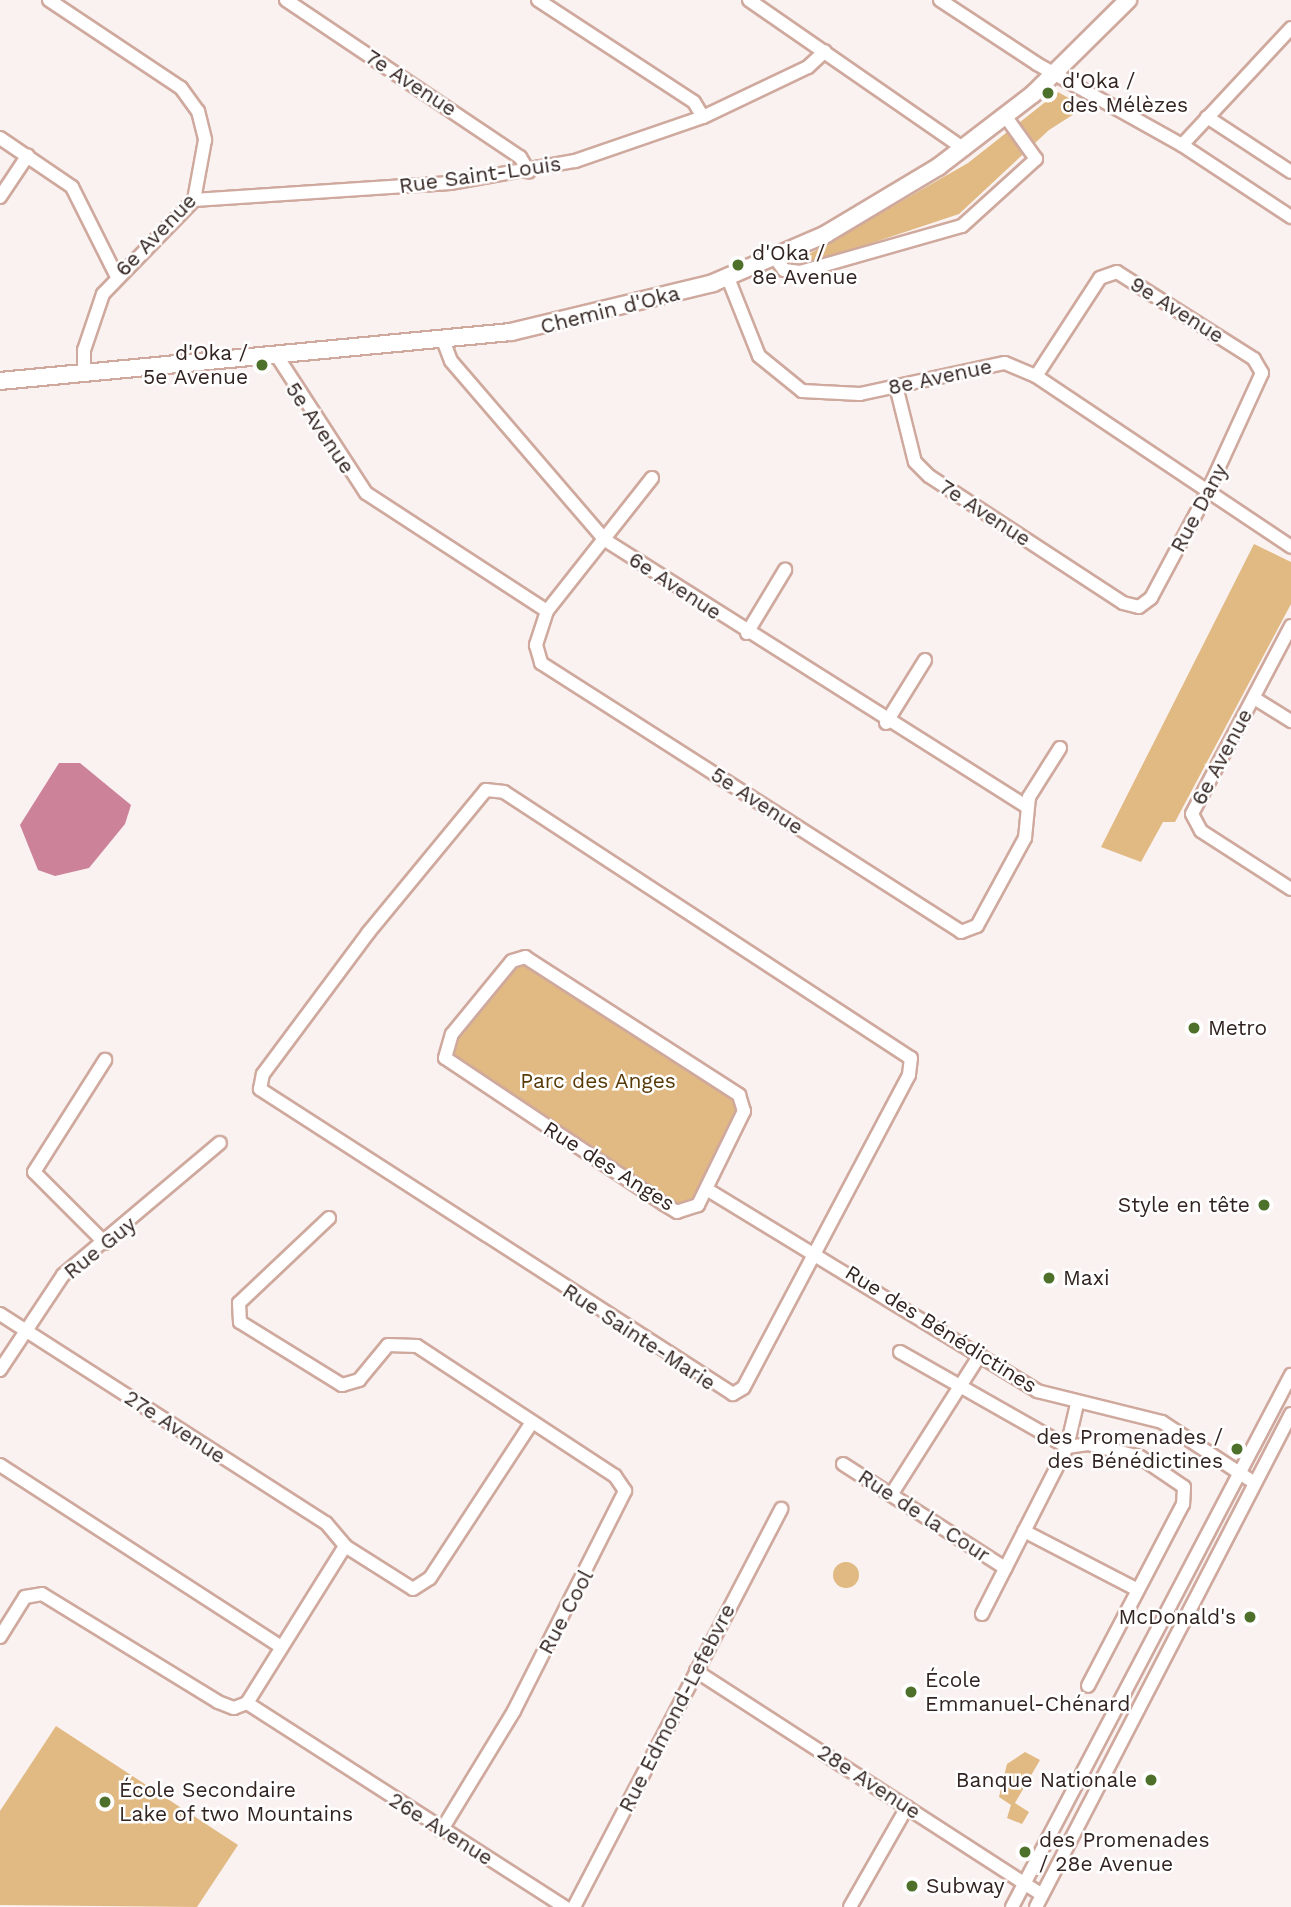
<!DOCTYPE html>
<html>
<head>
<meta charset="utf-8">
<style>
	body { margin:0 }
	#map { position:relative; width:1291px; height:1907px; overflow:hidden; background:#faf2f0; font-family:"Work Sans",sans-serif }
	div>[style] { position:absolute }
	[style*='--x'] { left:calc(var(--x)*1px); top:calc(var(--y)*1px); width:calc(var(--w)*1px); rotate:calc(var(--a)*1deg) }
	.green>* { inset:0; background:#e1b982 }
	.round { border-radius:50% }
	.water>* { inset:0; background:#cc839a }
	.roads { filter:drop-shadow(2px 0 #cfa99e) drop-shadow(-2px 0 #cfa99e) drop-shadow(0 2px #cfa99e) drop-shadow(0 -2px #cfa99e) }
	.minor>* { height:12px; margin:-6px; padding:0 6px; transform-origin:6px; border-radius:6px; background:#fff }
	.major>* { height:16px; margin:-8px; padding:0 8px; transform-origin:8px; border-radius:8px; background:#fff }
	.dots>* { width:19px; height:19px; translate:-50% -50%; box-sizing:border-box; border:4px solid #fff; border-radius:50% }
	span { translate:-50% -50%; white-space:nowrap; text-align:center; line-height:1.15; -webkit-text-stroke:5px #fff; paint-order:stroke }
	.poi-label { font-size:21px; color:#322420 }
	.left { translate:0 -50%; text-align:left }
	.right { translate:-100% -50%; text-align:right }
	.street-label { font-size:21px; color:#322420 }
	.park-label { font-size:21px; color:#573a07 }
</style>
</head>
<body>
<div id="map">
	<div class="green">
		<div style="clip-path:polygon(1058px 92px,1085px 107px,1049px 130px,959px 214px,803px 266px,804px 257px,968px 163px)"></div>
		<div style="clip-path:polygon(1254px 544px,1291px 562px,1291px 604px,1175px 822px,1163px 822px,1141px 862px,1101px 847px)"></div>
		<div style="clip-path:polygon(525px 957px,739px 1095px,744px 1111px,708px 1190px,677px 1212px,445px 1058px,475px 1006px)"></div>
		<div class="round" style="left:833px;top:1562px;width:26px;height:26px"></div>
		<div style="clip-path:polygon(56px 1726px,238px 1845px,197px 1907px,0 1905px,0 1811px)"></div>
		<div style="clip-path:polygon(1025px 1752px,1040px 1760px,1015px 1803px,1029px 1812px,1022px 1824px,1007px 1818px,1011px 1805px,999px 1797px,1007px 1764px)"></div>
	</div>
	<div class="water">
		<div style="clip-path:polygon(59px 763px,80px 763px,131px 805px,125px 824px,89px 868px,55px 876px,38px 870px,20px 825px)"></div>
	</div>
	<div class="roads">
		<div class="minor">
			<div style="--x:49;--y:0;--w:159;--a:33.7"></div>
			<div style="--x:181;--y:88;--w:29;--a:54"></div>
			<div style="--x:198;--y:111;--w:30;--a:76"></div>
			<div style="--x:205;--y:140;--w:61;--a:100.4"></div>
			<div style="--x:194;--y:200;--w:131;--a:134.1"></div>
			<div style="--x:103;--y:294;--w:59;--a:108.7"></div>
			<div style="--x:84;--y:350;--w:23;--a:90"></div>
			<div style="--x:286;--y:0;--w:282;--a:33.9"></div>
			<div style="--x:520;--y:157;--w:17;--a:59"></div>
			<div style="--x:538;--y:0;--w:186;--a:33.2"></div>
			<div style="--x:694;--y:102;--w:17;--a:59"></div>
			<div style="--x:749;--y:0;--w:262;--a:34.7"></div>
			<div style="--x:940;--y:0;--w:116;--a:33.4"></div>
			<div style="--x:1037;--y:64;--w:166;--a:29.2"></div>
			<div style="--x:1182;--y:145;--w:160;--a:-47"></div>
			<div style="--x:1207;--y:117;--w:100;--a:33.2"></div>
			<div style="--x:0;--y:138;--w:87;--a:34.2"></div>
			<div style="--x:72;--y:187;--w:98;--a:63.4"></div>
			<div style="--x:1182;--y:145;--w:131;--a:33.4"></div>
			<div style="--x:0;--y:197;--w:50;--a:-56.3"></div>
			<div style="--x:194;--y:200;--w:257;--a:-3.8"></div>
			<div style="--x:450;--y:183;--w:127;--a:-10"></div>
			<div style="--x:575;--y:161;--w:135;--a:-19"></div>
			<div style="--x:703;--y:117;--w:116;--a:-25.5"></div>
			<div style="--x:808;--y:67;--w:23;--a:-43"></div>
			<div style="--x:775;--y:258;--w:15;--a:53"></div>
			<div style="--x:784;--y:270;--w:16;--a:7"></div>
			<div style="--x:800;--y:272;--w:168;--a:-15.9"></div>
			<div style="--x:962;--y:226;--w:100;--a:-42.2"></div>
			<div style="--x:1036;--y:159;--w:52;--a:-125.5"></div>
			<div style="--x:728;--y:278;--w:84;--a:68.3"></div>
			<div style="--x:759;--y:356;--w:55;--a:39.1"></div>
			<div style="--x:802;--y:391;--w:58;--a:3"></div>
			<div style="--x:860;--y:394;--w:148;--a:-12.1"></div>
			<div style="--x:1005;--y:363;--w:34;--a:23"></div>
			<div style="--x:1036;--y:376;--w:307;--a:33.8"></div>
			<div style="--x:443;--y:340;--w:22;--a:69"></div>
			<div style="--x:451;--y:361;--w:236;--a:49.3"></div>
			<div style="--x:605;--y:540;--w:499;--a:32.3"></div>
			<div style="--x:277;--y:356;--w:163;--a:57"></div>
			<div style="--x:366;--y:493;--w:216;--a:33.1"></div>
			<div style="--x:896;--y:386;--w:78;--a:76"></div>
			<div style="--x:915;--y:462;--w:20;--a:45"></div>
			<div style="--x:929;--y:476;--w:232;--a:33.2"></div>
			<div style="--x:1123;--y:603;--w:16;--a:14"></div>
			<div style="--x:1139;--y:607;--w:15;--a:-37"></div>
			<div style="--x:1151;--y:598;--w:119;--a:-61.9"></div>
			<div style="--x:1207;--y:493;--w:132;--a:-65.4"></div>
			<div style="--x:1262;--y:373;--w:16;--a:-120"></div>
			<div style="--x:1254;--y:359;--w:162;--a:-147.6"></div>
			<div style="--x:1117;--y:272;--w:18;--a:161"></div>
			<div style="--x:1100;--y:278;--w:117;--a:123.1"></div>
			<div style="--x:652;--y:478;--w:169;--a:128.3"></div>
			<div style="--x:547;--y:611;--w:36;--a:108"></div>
			<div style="--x:536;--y:645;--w:19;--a:74"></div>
			<div style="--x:541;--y:663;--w:499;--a:32.6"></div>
			<div style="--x:961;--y:932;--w:17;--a:-21"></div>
			<div style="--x:977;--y:926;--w:100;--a:-61.4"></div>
			<div style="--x:1025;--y:838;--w:41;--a:-84.4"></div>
			<div style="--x:1029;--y:797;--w:58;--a:-57.7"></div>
			<div style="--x:1291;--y:626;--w:212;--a:117.8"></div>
			<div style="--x:1192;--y:814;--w:19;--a:62"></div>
			<div style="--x:1201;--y:831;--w:107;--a:32.8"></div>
			<div style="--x:747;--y:633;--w:74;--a:-58.9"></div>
			<div style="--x:1254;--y:698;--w:44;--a:31.9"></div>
			<div style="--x:886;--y:723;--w:74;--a:-58.2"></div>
			<div style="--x:486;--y:790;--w:18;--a:6"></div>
			<div style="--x:504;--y:792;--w:486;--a:33.2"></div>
			<div style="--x:911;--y:1058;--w:17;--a:97"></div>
			<div style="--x:909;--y:1075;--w:354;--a:117.9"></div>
			<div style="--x:743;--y:1388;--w:12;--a:149"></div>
			<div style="--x:733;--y:1394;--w:563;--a:-147.19"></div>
			<div style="--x:260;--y:1089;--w:15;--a:-79"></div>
			<div style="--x:263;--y:1074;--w:176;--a:-53.3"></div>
			<div style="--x:368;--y:933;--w:185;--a:-50.5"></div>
			<div style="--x:525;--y:957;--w:255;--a:32.8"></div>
			<div style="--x:739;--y:1095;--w:17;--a:73"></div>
			<div style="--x:744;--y:1111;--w:105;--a:116.1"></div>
			<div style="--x:698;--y:1205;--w:22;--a:162"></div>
			<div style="--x:677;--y:1212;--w:15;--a:-148"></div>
			<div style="--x:664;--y:1204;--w:263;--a:-146.3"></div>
			<div style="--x:445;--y:1058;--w:25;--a:-74"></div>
			<div style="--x:452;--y:1034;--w:94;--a:-50.6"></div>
			<div style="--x:512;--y:961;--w:14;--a:-17"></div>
			<div style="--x:708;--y:1190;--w:386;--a:31.4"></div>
			<div style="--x:1037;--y:1391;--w:129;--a:13.9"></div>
			<div style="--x:1162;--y:1422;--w:111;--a:33.3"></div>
			<div style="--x:329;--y:1218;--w:124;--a:136.6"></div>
			<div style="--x:239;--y:1303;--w:19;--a:87"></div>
			<div style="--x:240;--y:1322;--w:120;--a:31.7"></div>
			<div style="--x:342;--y:1385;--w:18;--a:-16"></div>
			<div style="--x:359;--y:1380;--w:45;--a:-50.4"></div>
			<div style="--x:388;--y:1345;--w:29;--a:2"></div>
			<div style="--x:417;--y:1346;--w:237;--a:33.3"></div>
			<div style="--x:615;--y:1476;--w:18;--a:56"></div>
			<div style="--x:625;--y:1491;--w:246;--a:116.8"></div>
			<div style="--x:514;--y:1711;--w:140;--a:121.3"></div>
			<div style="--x:105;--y:1243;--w:100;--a:-135"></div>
			<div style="--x:34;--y:1172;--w:133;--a:-57.6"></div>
			<div style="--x:0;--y:1314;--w:387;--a:32.7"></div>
			<div style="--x:326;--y:1523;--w:30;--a:50"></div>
			<div style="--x:345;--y:1546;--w:80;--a:32.3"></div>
			<div style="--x:413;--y:1589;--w:20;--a:-33"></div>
			<div style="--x:430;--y:1578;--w:186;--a:-56.8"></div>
			<div style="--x:900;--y:1352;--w:192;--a:29.6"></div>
			<div style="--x:1067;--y:1447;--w:21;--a:-8"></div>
			<div style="--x:1088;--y:1444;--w:54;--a:14"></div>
			<div style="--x:1140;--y:1457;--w:53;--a:34.3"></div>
			<div style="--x:1184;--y:1487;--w:17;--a:93"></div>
			<div style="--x:1183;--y:1504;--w:205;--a:117.6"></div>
			<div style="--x:0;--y:1370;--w:114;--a:-56.4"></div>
			<div style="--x:63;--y:1275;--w:205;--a:-40.1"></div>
			<div style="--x:843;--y:1464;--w:193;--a:32.7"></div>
			<div style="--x:0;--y:1465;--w:335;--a:32.9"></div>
			<div style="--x:891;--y:1495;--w:166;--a:-57.6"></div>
			<div style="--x:1024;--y:1531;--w:128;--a:27.4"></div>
			<div style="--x:982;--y:1614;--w:187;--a:-63"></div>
			<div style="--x:1067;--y:1447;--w:44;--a:-76.9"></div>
			<div style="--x:0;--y:1637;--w:47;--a:-58"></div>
			<div style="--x:25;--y:1597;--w:17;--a:-10"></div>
			<div style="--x:42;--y:1594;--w:206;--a:31.5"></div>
			<div style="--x:218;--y:1702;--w:17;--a:21"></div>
			<div style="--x:234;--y:1708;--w:14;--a:-21"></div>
			<div style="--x:696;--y:1671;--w:412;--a:32.9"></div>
			<div style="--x:247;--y:1703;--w:378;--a:32.7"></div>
			<div style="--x:247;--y:1703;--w:185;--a:-58"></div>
			<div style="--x:574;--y:1907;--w:449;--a:-62.5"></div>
			<div style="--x:850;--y:1907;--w:115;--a:-60.3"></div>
			<div style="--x:1012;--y:1907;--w:601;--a:-62.33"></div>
			<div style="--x:1036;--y:1907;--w:555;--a:-62.65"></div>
		</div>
		<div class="major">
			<div style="--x:0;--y:381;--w:513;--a:-5.48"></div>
			<div style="--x:511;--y:332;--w:208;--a:-13.6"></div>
			<div style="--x:713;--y:283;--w:123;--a:-23.4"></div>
			<div style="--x:826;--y:234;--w:131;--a:-30.9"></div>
			<div style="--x:938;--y:167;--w:120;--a:-37.5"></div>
			<div style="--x:1033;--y:94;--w:134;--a:-44.7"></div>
		</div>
	</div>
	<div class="dots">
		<div style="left:1048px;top:93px;background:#4d712a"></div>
		<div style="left:738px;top:265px;background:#4d712a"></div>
		<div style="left:262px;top:365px;background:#4d712a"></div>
		<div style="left:1194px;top:1028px;background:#4d712a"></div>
		<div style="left:1264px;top:1205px;background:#4d712a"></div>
		<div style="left:1049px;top:1278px;background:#4d712a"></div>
		<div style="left:1237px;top:1449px;background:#4d712a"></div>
		<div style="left:1250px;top:1617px;background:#4d712a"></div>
		<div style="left:911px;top:1692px;background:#4d712a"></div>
		<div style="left:1151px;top:1780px;background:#4d712a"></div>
		<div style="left:105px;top:1802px;background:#4d712a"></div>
		<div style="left:1025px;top:1852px;background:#4d712a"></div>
		<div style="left:912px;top:1886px;background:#4d712a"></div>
	</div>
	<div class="poi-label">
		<span class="left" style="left:1062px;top:93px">d'Oka /<br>des Mélèzes</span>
		<span class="left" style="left:752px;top:265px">d'Oka /<br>8e Avenue</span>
		<span class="right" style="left:248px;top:365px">d'Oka /<br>5e Avenue</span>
		<span class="left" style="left:1208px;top:1028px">Metro</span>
		<span class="right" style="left:1250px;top:1205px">Style en tête</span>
		<span class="left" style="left:1063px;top:1278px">Maxi</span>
		<span class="right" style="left:1223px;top:1449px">des Promenades /<br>des Bénédictines</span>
		<span class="right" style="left:1236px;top:1617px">McDonald's</span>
		<span class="left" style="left:925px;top:1692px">École<br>Emmanuel-Chénard</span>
		<span class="right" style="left:1137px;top:1780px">Banque Nationale</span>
		<span class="left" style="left:119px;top:1802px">École Secondaire<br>Lake of two Mountains</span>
		<span class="left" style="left:1039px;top:1852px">des Promenades<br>/ 28e Avenue</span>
		<span class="left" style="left:926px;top:1886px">Subway</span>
	</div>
	<div class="street-label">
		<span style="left:411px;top:83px;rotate:33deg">7e Avenue</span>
		<span style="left:480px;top:175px;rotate:-8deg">Rue Saint-Louis</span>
		<span style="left:156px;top:235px;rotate:-46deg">6e Avenue</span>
		<span style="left:610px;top:310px;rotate:-14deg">Chemin d'Oka</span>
		<span style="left:1177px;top:310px;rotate:32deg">9e Avenue</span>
		<span style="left:940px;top:377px;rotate:-12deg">8e Avenue</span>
		<span style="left:320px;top:428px;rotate:56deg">5e Avenue</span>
		<span style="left:1199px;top:508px;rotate:-62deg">Rue Dany</span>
		<span style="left:985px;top:513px;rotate:33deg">7e Avenue</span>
		<span style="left:675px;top:586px;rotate:33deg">6e Avenue</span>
		<span style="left:1222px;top:757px;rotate:-62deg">6e Avenue</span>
		<span style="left:757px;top:801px;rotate:33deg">5e Avenue</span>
		<span style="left:609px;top:1166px;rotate:32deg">Rue des Anges</span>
		<span style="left:100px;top:1248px;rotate:-39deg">Rue Guy</span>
		<span style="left:941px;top:1329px;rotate:32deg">Rue des Bénédictines</span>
		<span style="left:639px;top:1337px;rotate:33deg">Rue Sainte-Marie</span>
		<span style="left:175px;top:1427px;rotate:33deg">27e Avenue</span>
		<span style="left:924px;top:1516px;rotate:33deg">Rue de la Cour</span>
		<span style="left:566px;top:1612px;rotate:-62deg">Rue Cool</span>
		<span style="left:677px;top:1708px;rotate:-63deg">Rue Edmond-Lefebvre</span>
		<span style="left:869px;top:1782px;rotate:33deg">28e Avenue</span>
		<span style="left:441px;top:1829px;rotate:32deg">26e Avenue</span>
	</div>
	<div class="park-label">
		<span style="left:598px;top:1081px">Parc des Anges</span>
	</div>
</div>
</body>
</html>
